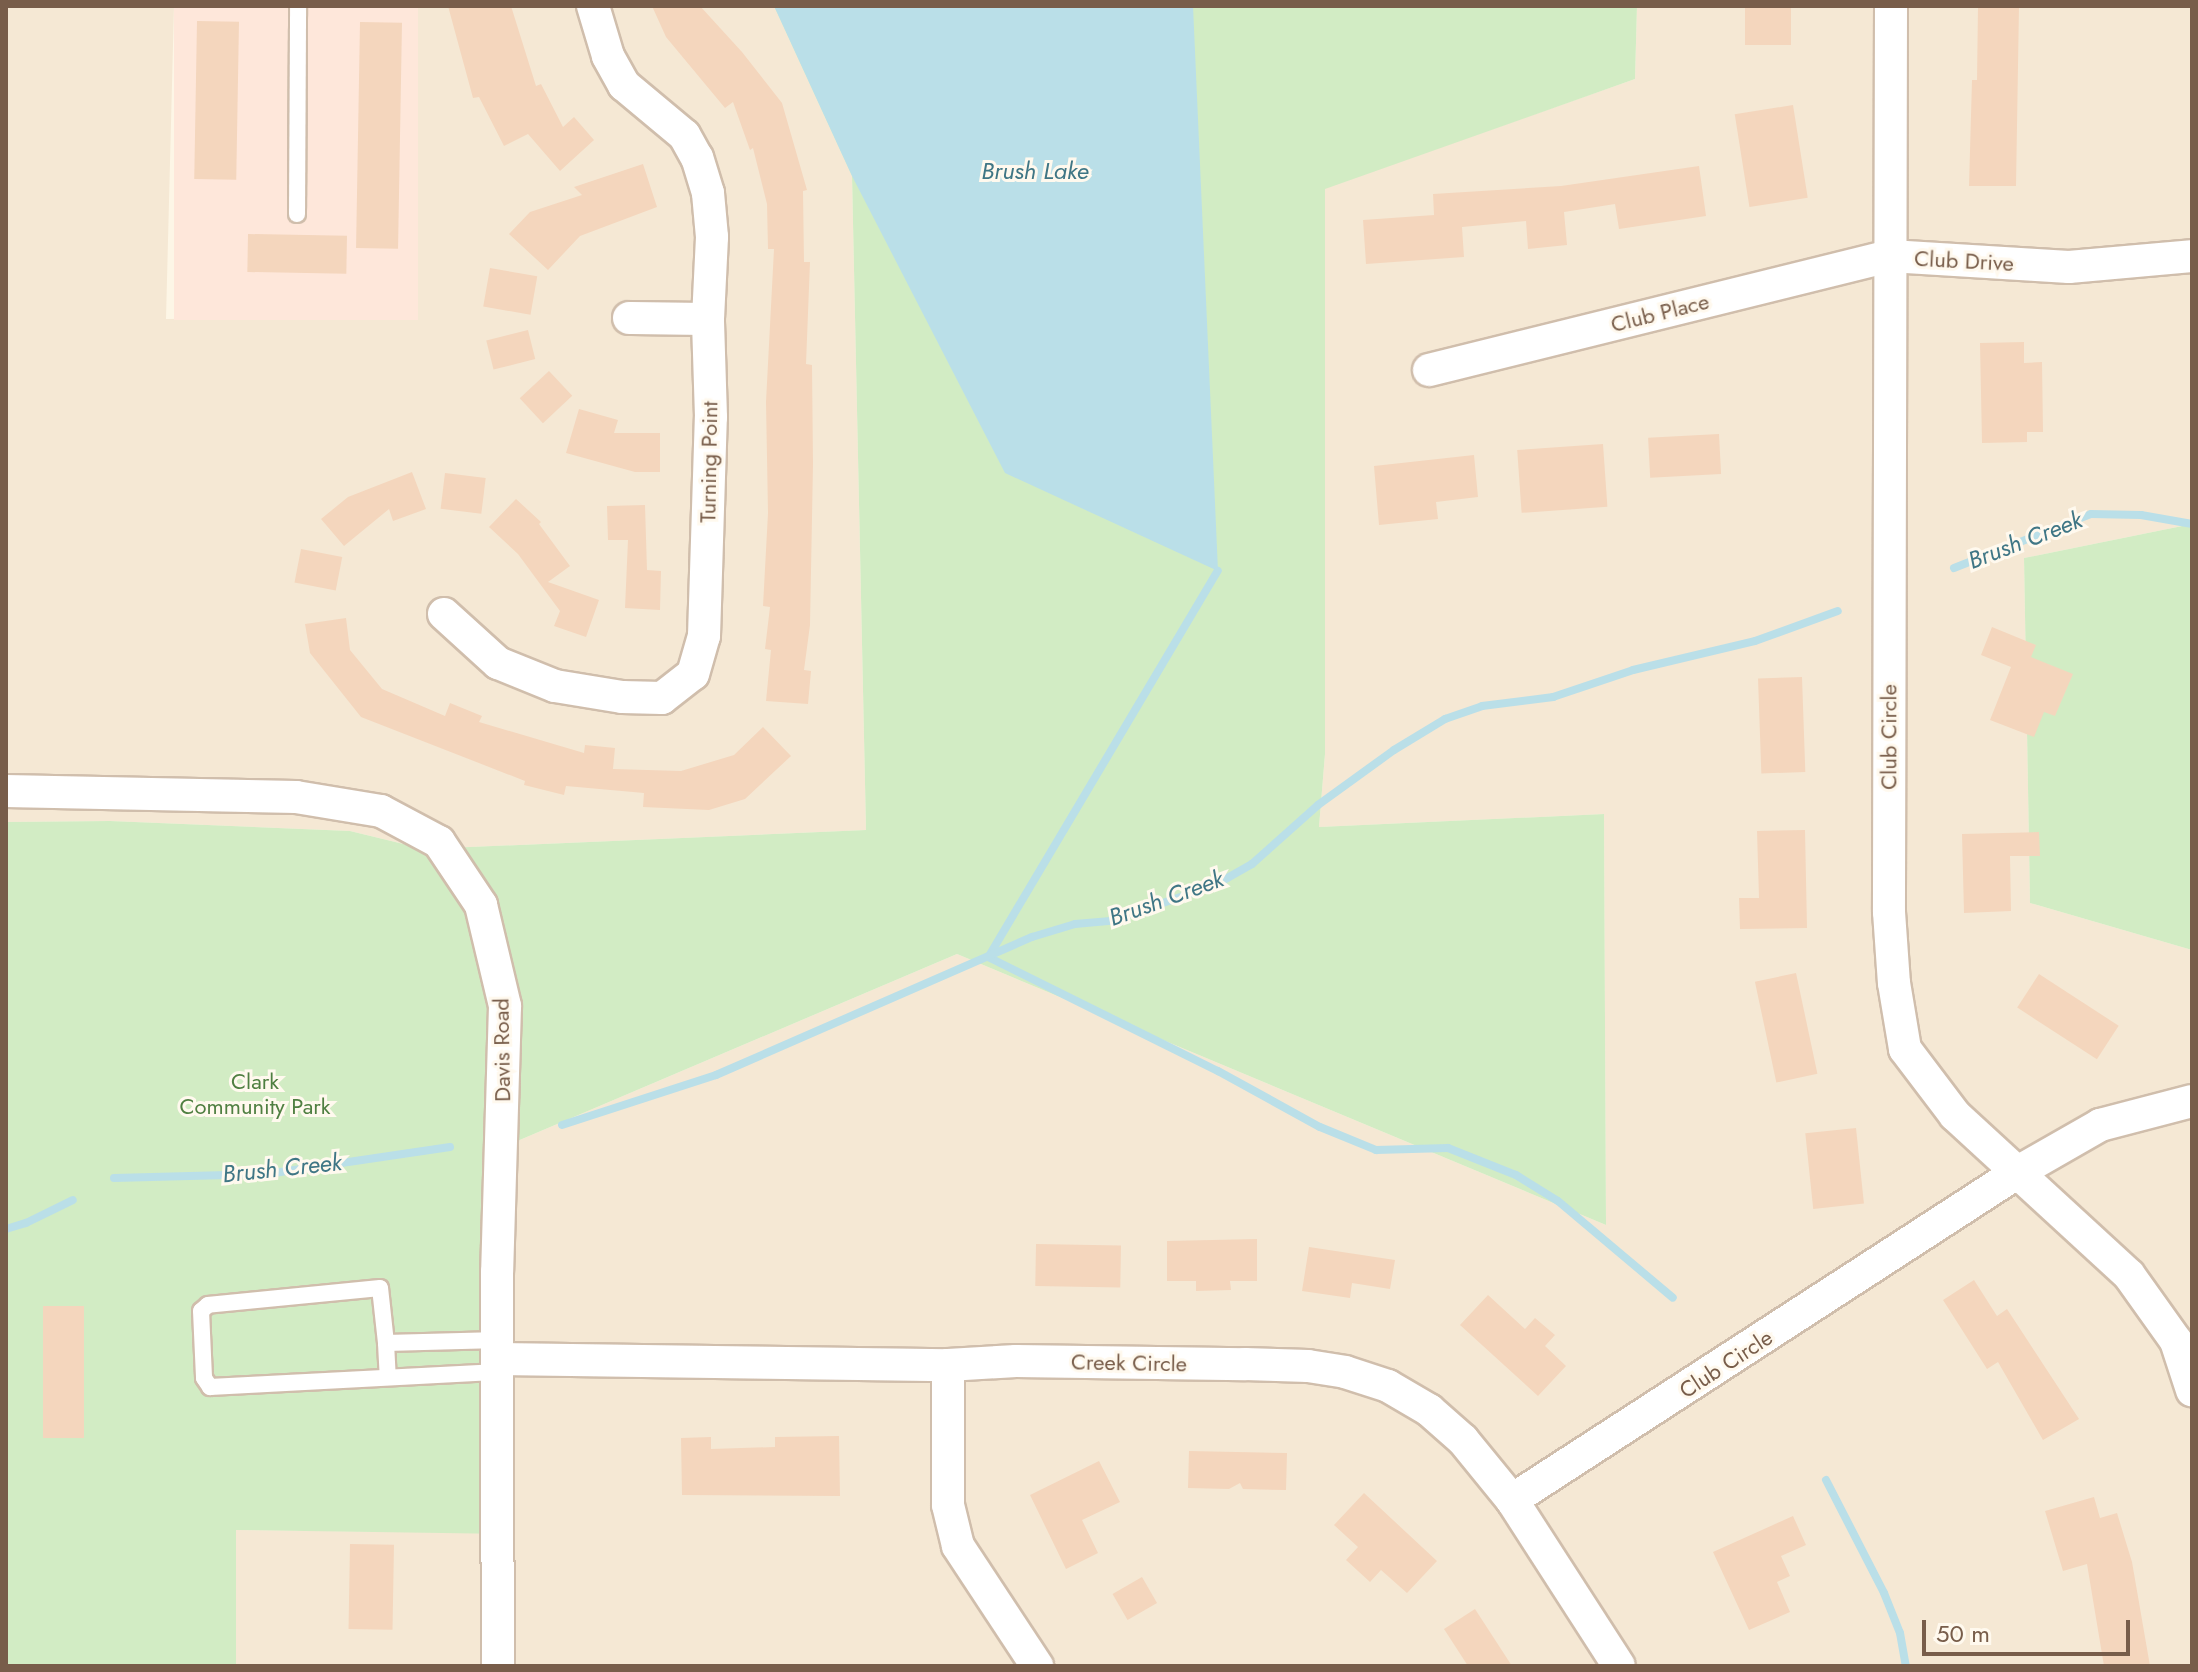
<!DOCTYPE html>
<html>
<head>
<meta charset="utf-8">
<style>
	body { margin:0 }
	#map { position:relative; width:2198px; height:1672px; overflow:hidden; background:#fdf6e6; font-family:Jost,sans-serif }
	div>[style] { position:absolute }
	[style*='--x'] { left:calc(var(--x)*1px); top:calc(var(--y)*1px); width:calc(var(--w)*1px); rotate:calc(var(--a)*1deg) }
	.residential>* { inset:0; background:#f5e8d4 }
	.commercial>* { inset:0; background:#fee7da; transform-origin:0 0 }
	.green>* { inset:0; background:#d2ecc4 }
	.water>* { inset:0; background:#badfe8 }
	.stream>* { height:8px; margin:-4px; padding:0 4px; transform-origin:4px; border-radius:4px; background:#badfe8 }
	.building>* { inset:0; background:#f4d6bd; transform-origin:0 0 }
	.roads { filter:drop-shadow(2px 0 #d0beac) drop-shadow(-2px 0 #d0beac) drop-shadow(0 2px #d0beac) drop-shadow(0 -2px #d0beac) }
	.lane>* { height:16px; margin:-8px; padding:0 8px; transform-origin:8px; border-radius:8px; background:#fff }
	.street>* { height:32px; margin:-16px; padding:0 16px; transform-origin:16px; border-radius:16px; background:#fff }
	span { translate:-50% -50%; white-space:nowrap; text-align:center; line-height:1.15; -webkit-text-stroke:6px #fff9ee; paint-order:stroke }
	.street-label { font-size:22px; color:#785d4a }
	.park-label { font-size:22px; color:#4f7f41 }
	.water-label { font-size:24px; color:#3f7685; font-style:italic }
	.frame { position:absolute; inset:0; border:8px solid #785d4a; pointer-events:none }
	.scale { position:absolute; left:1922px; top:1620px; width:208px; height:36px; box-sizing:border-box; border:4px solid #785d4a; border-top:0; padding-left:10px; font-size:24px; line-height:28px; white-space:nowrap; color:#785d4a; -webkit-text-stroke:6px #fff9ee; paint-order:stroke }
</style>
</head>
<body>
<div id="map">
	<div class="residential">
		<div style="clip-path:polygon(6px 6px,174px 6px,166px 319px,417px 316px,418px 6px,774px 6px,852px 176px,866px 830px,424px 849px,350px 831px,110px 821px,6px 822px)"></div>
		<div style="clip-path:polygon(1637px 6px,2192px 6px,2192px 524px,2024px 558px,2030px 903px,2192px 950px,2192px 1666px,236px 1666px,236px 1530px,515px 1533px,515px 1142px,957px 954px,1606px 1225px,1604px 814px,1319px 827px,1325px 754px,1325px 188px,1635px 79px)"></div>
	</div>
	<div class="commercial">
		<div style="left:174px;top:6px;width:244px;height:314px"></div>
	</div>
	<div class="green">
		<div style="clip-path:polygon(774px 6px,1637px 6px,1635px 79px,1325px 189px,1325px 754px,1319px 827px,1604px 814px,1606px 1225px,957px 954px,515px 1142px,515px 994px,467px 919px,505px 1006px,499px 1359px,515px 1534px,236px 1530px,236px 1666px,6px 1666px,6px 822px,110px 821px,350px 831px,424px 849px,866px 830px,852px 176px)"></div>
		<div style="clip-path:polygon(2192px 524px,2192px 950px,2030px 903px,2024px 558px)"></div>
	</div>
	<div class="water">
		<div style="clip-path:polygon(774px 6px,1193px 6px,1218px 571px,1005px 473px,852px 176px)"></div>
	</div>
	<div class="stream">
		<div style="--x:1954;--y:568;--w:147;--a:-21.5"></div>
		<div style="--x:2091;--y:514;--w:50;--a:1.1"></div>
		<div style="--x:2141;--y:515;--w:52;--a:10"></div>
		<div style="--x:989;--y:956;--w:448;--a:-59.3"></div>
		<div style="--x:988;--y:957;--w:257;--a:26.4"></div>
		<div style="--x:1218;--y:1071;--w:116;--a:28.8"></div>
		<div style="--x:1320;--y:1127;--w:61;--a:22.3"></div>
		<div style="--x:1376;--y:1150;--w:72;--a:-1.6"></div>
		<div style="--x:1448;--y:1148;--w:73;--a:21.7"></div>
		<div style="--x:1516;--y:1175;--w:49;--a:31.8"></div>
		<div style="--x:1558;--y:1201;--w:150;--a:40.1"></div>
		<div style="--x:562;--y:1125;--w:162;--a:-18"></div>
		<div style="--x:716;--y:1075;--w:345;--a:-23.6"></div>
		<div style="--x:1032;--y:937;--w:45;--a:-16.8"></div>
		<div style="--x:1075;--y:924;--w:36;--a:-5"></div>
		<div style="--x:1111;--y:921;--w:110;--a:-19.1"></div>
		<div style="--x:1215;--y:885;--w:43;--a:-29.6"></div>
		<div style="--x:1252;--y:864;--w:89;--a:-41.8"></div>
		<div style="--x:1318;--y:805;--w:94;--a:-35.9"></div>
		<div style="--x:1394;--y:750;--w:60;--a:-31.3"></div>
		<div style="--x:1445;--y:719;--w:39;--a:-19"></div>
		<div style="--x:1482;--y:706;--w:72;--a:-7.2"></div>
		<div style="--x:1553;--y:697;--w:84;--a:-18.6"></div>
		<div style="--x:1633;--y:670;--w:125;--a:-13.4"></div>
		<div style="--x:1755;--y:641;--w:88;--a:-19.9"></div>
		<div style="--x:114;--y:1178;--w:153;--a:-1.5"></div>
		<div style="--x:267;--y:1174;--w:185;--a:-8.4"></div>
		<div style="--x:6;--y:1229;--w:21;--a:-17"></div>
		<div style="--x:26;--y:1223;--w:52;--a:-26.1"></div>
		<div style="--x:1826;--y:1480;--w:127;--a:62.8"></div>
		<div style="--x:1884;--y:1593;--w:43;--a:68.2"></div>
		<div style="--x:1900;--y:1633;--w:34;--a:80"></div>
	</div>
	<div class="building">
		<div style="clip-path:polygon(448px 6px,511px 6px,536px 86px,541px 84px,563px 127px,574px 117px,594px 140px,560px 171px,528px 134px,504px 146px,479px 97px,473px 98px)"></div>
		<div style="clip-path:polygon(652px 6px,700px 6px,742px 52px,782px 103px,807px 190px,803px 191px,804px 262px,810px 262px,806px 364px,812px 365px,813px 464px,810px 625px,804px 670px,811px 671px,808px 704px,766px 701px,771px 650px,765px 649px,770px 607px,763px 606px,768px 513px,766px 402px,774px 249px,768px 249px,767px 204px,753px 148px,750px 150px,733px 102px,725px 108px,666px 37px)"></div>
		<div style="left:1745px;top:6px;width:46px;height:39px"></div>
		<div style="clip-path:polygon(1978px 6px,2019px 6px,2016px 186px,1969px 186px,1972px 80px,1977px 80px)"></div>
		<div style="left:197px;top:21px;width:42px;height:158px;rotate:1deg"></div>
		<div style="left:360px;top:22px;width:42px;height:226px;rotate:1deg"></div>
		<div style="left:1793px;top:105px;width:94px;height:59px;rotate:81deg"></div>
		<div style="clip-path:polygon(643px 164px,657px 207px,580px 236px,548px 270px,509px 234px,530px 212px,582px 195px,574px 187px)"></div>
		<div style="clip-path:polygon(1699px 166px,1706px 216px,1619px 229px,1615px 204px,1564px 212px,1567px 245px,1528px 249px,1526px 221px,1462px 227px,1464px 257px,1366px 264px,1363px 220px,1434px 215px,1433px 194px,1561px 186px)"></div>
		<div style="left:248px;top:234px;width:99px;height:38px;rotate:1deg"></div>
		<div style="left:490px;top:268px;width:48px;height:39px;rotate:10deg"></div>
		<div style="left:528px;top:330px;width:30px;height:43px;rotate:76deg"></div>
		<div style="clip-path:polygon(2024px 342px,2024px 363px,2042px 362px,2043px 432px,2027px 432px,2027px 442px,1982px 443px,1980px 343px)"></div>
		<div style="left:549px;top:371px;width:34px;height:40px;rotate:47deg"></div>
		<div style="clip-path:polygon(579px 409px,618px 420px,614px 433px,660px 433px,660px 472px,635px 472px,566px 453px)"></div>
		<div style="left:1719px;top:434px;width:40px;height:71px;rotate:87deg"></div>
		<div style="left:1603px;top:444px;width:63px;height:86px;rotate:86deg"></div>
		<div style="clip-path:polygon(1474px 455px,1478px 497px,1436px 502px,1438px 519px,1379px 525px,1374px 466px)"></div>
		<div style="clip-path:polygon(412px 472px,426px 509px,393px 521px,389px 509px,344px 546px,321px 519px,348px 497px)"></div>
		<div style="left:445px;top:473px;width:41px;height:36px;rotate:7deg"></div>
		<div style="clip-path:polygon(516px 499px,541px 522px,539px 524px,570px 566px,548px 582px,599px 600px,586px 637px,554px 626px,560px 611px,518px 554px,489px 527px)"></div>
		<div style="clip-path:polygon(645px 505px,647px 570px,661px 571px,660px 610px,625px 608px,628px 540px,608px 540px,607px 506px)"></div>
		<div style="left:301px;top:549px;width:42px;height:34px;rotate:11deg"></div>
		<div style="clip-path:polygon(346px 618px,350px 650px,382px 689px,445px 716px,450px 703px,482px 716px,479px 722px,584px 753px,585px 745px,615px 748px,613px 769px,681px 771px,734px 755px,763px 727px,791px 756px,745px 799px,709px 810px,643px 807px,644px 793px,566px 786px,564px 795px,524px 785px,525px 781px,361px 717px,310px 653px,305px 624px)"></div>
		<div style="clip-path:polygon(1992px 627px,2036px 645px,2031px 657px,2073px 674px,2055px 716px,2044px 712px,2034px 737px,1990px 720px,2011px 667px,1981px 655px)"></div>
		<div style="left:1802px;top:677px;width:95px;height:44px;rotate:88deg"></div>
		<div style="clip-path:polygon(1805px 830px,1807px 928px,1740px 929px,1739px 898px,1759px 898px,1757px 831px)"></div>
		<div style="clip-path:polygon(2039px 832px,2040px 856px,2010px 856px,2011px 911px,1964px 913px,1962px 834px)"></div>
		<div style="left:1796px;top:973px;width:103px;height:42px;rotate:78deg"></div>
		<div style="left:2039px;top:974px;width:95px;height:40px;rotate:33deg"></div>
		<div style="left:1856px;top:1128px;width:76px;height:51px;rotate:84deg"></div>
		<div style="clip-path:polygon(1257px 1239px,1257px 1281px,1230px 1281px,1231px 1290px,1196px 1291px,1196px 1281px,1167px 1281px,1167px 1241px)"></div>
		<div style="left:1036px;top:1244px;width:85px;height:42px;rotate:1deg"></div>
		<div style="clip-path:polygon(1309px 1247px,1395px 1260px,1390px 1289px,1352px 1283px,1350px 1298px,1302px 1291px)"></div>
		<div style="clip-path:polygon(1974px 1280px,1997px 1316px,2007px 1309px,2079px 1419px,2043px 1440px,1998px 1362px,1987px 1369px,1943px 1300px)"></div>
		<div style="clip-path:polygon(1488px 1295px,1525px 1329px,1535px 1318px,1555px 1335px,1545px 1346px,1566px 1366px,1538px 1396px,1460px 1325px)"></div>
		<div style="left:43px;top:1306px;width:41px;height:132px"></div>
		<div style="clip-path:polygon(839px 1436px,840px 1496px,682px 1495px,681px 1438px,711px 1437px,711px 1449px,775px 1447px,775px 1437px)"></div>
		<div style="clip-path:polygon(1189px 1451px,1287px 1453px,1286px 1490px,1243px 1489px,1240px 1483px,1229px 1489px,1188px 1488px)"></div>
		<div style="clip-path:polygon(1099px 1461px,1120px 1502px,1082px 1520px,1098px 1553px,1066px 1569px,1030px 1495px)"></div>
		<div style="clip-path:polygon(1364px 1493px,1437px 1561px,1407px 1593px,1381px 1570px,1370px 1582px,1346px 1560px,1358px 1547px,1334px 1525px)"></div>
		<div style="clip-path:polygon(2094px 1497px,2100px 1518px,2117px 1513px,2132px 1562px,2150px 1666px,2104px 1666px,2087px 1564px,2063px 1571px,2045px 1511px)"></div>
		<div style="clip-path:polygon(1793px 1516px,1806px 1545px,1781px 1556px,1790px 1576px,1777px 1582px,1790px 1612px,1749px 1630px,1713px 1552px)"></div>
		<div style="left:350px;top:1544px;width:44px;height:85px;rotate:1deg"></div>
		<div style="left:1142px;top:1577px;width:30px;height:34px;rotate:60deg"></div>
		<div style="clip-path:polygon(1475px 1609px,1512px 1666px,1468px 1666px,1444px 1629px)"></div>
	</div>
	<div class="roads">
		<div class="lane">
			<div style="--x:297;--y:214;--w:208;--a:-89.7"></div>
			<div style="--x:499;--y:1340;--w:113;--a:178.5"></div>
			<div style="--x:386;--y:1343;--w:55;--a:-96.2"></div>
			<div style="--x:380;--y:1288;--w:173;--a:174.4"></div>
			<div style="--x:208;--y:1305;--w:9;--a:139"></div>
			<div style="--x:201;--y:1311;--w:67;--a:87.4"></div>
			<div style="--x:204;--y:1378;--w:11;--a:56"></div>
			<div style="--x:210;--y:1387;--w:289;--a:-3"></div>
			<div style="--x:386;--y:1343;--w:34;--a:87"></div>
		</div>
		<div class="street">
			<div style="--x:1891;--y:6;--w:906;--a:90.13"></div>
			<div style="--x:1889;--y:912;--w:71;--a:86"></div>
			<div style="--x:1894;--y:983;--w:67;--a:80.5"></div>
			<div style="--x:1905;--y:1049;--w:83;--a:52.9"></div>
			<div style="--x:1955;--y:1115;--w:236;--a:42.6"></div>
			<div style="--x:2129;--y:1275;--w:81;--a:54.5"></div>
			<div style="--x:2176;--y:1341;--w:52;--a:71.9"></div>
			<div style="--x:629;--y:318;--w:79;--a:0.7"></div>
			<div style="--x:1429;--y:370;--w:475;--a:-13.9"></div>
			<div style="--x:1890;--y:256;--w:179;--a:3.5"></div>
			<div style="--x:2069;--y:267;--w:123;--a:-5.1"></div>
			<div style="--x:444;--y:614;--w:73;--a:42.2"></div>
			<div style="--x:498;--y:663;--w:61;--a:22"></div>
			<div style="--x:555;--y:686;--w:68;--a:9.3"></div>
			<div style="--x:622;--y:697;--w:40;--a:1.4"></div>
			<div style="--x:662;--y:698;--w:39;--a:-38"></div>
			<div style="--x:693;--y:674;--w:40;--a:-74"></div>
			<div style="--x:704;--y:636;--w:219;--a:-88.2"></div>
			<div style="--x:711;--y:417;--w:98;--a:-91.8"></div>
			<div style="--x:708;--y:319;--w:82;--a:-87.2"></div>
			<div style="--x:712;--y:237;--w:44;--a:-95.2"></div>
			<div style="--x:708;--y:193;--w:37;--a:-107"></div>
			<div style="--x:697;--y:158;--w:26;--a:-119"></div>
			<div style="--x:684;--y:135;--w:78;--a:-140.2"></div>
			<div style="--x:624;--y:85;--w:33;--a:-119"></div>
			<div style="--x:608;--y:56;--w:52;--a:-106.7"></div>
			<div style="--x:6;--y:791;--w:290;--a:1.2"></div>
			<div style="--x:296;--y:797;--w:86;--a:9.4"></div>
			<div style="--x:381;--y:811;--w:66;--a:28.1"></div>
			<div style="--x:439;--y:842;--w:76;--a:56.3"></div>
			<div style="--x:481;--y:905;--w:104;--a:76.6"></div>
			<div style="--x:505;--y:1006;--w:266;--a:91.7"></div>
			<div style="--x:497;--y:1272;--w:394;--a:89.9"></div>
			<div style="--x:499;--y:1359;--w:449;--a:0.8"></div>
			<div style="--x:948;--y:1365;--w:68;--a:-3.4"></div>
			<div style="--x:1016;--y:1361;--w:229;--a:0.8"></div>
			<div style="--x:1245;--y:1364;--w:63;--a:1.8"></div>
			<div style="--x:1308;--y:1366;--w:37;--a:9"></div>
			<div style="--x:1345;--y:1372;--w:45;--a:18"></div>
			<div style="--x:1388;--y:1386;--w:48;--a:30.3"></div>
			<div style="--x:1429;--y:1410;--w:45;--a:41.4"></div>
			<div style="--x:1463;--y:1440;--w:77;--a:50.8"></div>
			<div style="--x:1512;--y:1500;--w:197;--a:57.2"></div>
			<div style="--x:948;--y:1365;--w:140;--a:90"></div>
			<div style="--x:948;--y:1505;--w:42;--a:76.3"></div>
			<div style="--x:958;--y:1546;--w:144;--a:56.6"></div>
			<div style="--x:1512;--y:1500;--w:603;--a:-32.95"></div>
			<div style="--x:2018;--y:1172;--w:95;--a:-29.8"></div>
			<div style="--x:2100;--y:1125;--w:95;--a:-14.6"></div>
		</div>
	</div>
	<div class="street-label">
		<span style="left:1964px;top:261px;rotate:3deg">Club Drive</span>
		<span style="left:1660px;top:313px;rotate:-14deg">Club Place</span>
		<span style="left:709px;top:462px;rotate:-89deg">Turning Point</span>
		<span style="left:1889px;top:737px;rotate:-90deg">Club Circle</span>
		<span style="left:502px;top:1050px;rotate:-91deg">Davis Road</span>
		<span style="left:1129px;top:1363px;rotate:1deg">Creek Circle</span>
		<span style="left:1726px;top:1364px;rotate:-33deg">Club Circle</span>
	</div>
	<div class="park-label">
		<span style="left:255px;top:1094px">Clark<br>Community Park</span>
	</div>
	<div class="water-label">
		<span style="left:1035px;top:171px">Brush Lake</span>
		<span style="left:2025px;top:540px;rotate:-21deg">Brush Creek</span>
		<span style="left:1166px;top:898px;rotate:-20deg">Brush Creek</span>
		<span style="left:282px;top:1168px;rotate:-6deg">Brush Creek</span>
	</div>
	<div class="frame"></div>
	<div class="scale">50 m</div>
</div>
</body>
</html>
